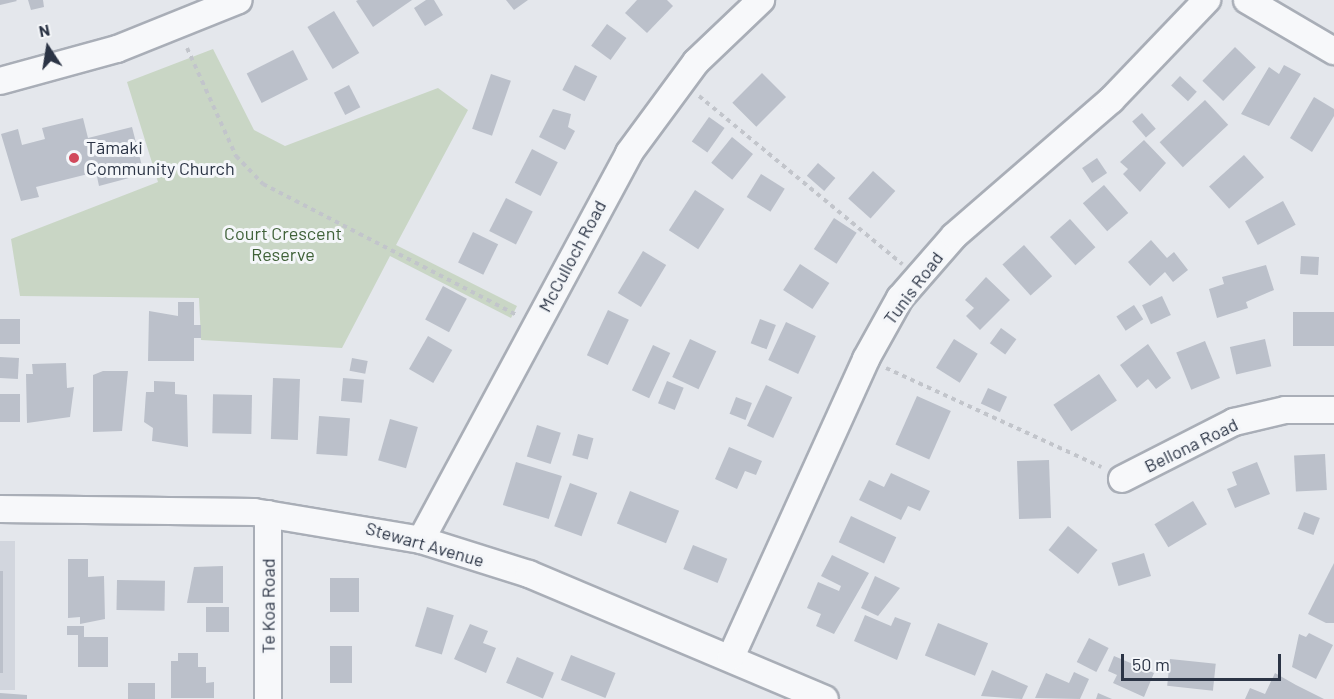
<!DOCTYPE html>
<html>
<head>
<meta charset="utf-8">
<style>
	body { margin:0 }
	#map { position:relative; width:1334px; height:699px; overflow:hidden; background:#e4e7ec; font-family:Barlow,sans-serif }
	div>[style] { position:absolute }
	[style*='--x'] { left:calc(var(--x)*1px); top:calc(var(--y)*1px); width:calc(var(--w)*1px); rotate:calc(var(--a)*1deg) }
	.built>* { inset:0; background:#d2d6de; transform-origin:0 0 }
	.green>* { inset:0; background:#c9d6c5 }
	.building>* { inset:0; background:#bbc0ca; transform-origin:0 0 }
	.path>* { height:4px; margin-top:-2px; transform-origin:0; background:repeating-linear-gradient(90deg,#c2c5cb 0 4.5px,transparent 0 9px) }
	.roads { filter:drop-shadow(2px 0 #a9aeb7) drop-shadow(-2px 0 #a9aeb7) drop-shadow(0 2px #a9aeb7) drop-shadow(0 -2px #a9aeb7) }
	.street>* { height:26px; margin:-13px; padding:0 13px; transform-origin:13px; border-radius:13px; background:#f7f8fa }
	.dots>* { width:16px; height:16px; translate:-50% -50%; box-sizing:border-box; border:3px solid #f4f6f9; border-radius:50% }
	span { translate:-50% -50%; white-space:nowrap; text-align:center; line-height:1.15; -webkit-text-stroke:6px #f4f6f9; paint-order:stroke }
	.poi-label { font-size:18px; color:#2b3445 }
	.left { translate:0 -50%; text-align:left }
	.park-label { font-size:18px; color:#3f6138 }
	.street-label { font-size:18px; color:#2b3445 }
	.north { position:absolute; left:18px; top:18px; width:60px; height:60px; -webkit-text-stroke:4px #f4f6f9; paint-order:stroke; rotate:348deg; font-size:16px; font-weight:700; line-height:24px; text-align:center; color:#2b3445 }
	.north::after { content:''; display:block; margin:auto; width:21px; height:27px; background:#2b3445; clip-path:polygon(50% 0,100% 100%,50% 72%,0 100%) }
	.scale { position:absolute; left:1121px; top:654px; width:160px; height:27px; box-sizing:border-box; border:3px solid #2b3445; border-top:0; padding-left:8px; font-size:18px; line-height:21px; white-space:nowrap; color:#2b3445; -webkit-text-stroke:4px #f4f6f9; paint-order:stroke }
</style>
</head>
<body>
<div id="map">
	<div class="built">
		<div style="left:0;top:541px;width:15px;height:149px"></div>
	</div>
	<div class="green">
		<div style="clip-path:polygon(213px 49px,254px 130px,285px 146px,438px 88px,468px 110px,396px 245px,517px 306px,511px 318px,390px 256px,342px 348px,201px 340px,199px 298px,20px 296px,11px 239px,158px 182px,127px 82px)"></div>
	</div>
	<div class="building">
		<div style="clip-path:polygon(0 0,16px 0,17px 1px,0 5px)"></div>
		<div style="clip-path:polygon(28px 0,43px 0,44px 7px,31px 10px)"></div>
		<div style="clip-path:polygon(412px 0,373px 27px,356px 1px,358px 0)"></div>
		<div style="clip-path:polygon(426px 0,434px 0,443px 15px,425px 26px,414px 8px)"></div>
		<div style="clip-path:polygon(506px 0,528px 0,514px 10px)"></div>
		<div style="clip-path:polygon(637px 0,667px 0,673px 6px,647px 33px,625px 13px)"></div>
		<div style="left:334px;top:11px;width:49px;height:31px;rotate:59deg"></div>
		<div style="left:607px;top:24px;width:24px;height:27px;rotate:36deg"></div>
		<div style="left:1235px;top:47px;width:29px;height:47px;rotate:44deg"></div>
		<div style="left:293px;top:50px;width:33px;height:52px;rotate:63deg"></div>
		<div style="left:575px;top:65px;width:25px;height:28px;rotate:27deg"></div>
		<div style="clip-path:polygon(1284px 65px,1301px 74px,1269px 126px,1241px 114px,1269px 67px,1279px 74px)"></div>
		<div style="left:762px;top:73px;width:34px;height:42px;rotate:45deg"></div>
		<div style="left:491px;top:74px;width:21px;height:58px;rotate:19deg"></div>
		<div style="left:1180px;top:76px;width:23px;height:13px;rotate:43deg"></div>
		<div style="left:349px;top:85px;width:25px;height:17px;rotate:63deg"></div>
		<div style="clip-path:polygon(1314px 97px,1334px 109px,1334px 116px,1312px 152px,1290px 138px)"></div>
		<div style="left:1205px;top:100px;width:34px;height:62px;rotate:47deg"></div>
		<div style="clip-path:polygon(553px 109px,571px 114px,568px 127px,575px 131px,565px 150px,539px 137px)"></div>
		<div style="left:1142px;top:113px;width:21px;height:13px;rotate:49deg"></div>
		<div style="left:709px;top:117px;width:19px;height:30px;rotate:35deg"></div>
		<div style="clip-path:polygon(83px 118px,88px 138px,132px 127px,144px 174px,99px 186px,96px 172px,36px 187px,39px 197px,21px 201px,1px 134px,18px 129px,22px 145px,45px 139px,42px 128px)"></div>
		<div style="left:732px;top:137px;width:27px;height:33px;rotate:39deg"></div>
		<div style="clip-path:polygon(1144px 140px,1166px 163px,1140px 192px,1123px 174px,1128px 169px,1120px 162px)"></div>
		<div style="left:532px;top:149px;width:29px;height:38px;rotate:27deg"></div>
		<div style="left:1244px;top:155px;width:30px;height:47px;rotate:48deg"></div>
		<div style="left:1097px;top:158px;width:18px;height:18px;rotate:56deg"></div>
		<div style="left:818px;top:163px;width:23px;height:17px;rotate:41deg"></div>
		<div style="left:873px;top:171px;width:30px;height:37px;rotate:42deg"></div>
		<div style="left:761px;top:174px;width:28px;height:27px;rotate:32deg"></div>
		<div style="left:1104px;top:185px;width:37px;height:28px;rotate:49deg"></div>
		<div style="left:695px;top:190px;width:35px;height:48px;rotate:33deg"></div>
		<div style="left:506px;top:198px;width:30px;height:37px;rotate:27deg"></div>
		<div style="left:1283px;top:201px;width:27px;height:43px;rotate:62deg"></div>
		<div style="left:834px;top:218px;width:27px;height:37px;rotate:33deg"></div>
		<div style="left:1070px;top:219px;width:38px;height:27px;rotate:48deg"></div>
		<div style="left:473px;top:232px;width:28px;height:34px;rotate:26deg"></div>
		<div style="clip-path:polygon(1151px 240px,1167px 258px,1174px 252px,1188px 270px,1173px 282px,1165px 272px,1150px 286px,1128px 262px)"></div>
		<div style="left:1024px;top:245px;width:42px;height:29px;rotate:48deg"></div>
		<div style="left:643px;top:251px;width:27px;height:49px;rotate:31deg"></div>
		<div style="left:1301px;top:256px;width:18px;height:18px;rotate:3deg"></div>
		<div style="left:800px;top:264px;width:35px;height:31px;rotate:33deg"></div>
		<div style="clip-path:polygon(1266px 265px,1274px 290px,1246px 302px,1248px 308px,1217px 318px,1209px 289px,1224px 284px,1222px 277px)"></div>
		<div style="clip-path:polygon(986px 277px,1010px 300px,980px 330px,966px 316px,974px 308px,965px 300px)"></div>
		<div style="left:443px;top:286px;width:27px;height:38px;rotate:28deg"></div>
		<div style="left:1162px;top:296px;width:21px;height:22px;rotate:65deg"></div>
		<div style="clip-path:polygon(178px 302px,194px 302px,194px 325px,201px 325px,201px 338px,194px 338px,194px 361px,148px 361px,149px 311px,178px 316px)"></div>
		<div style="left:1134px;top:305px;width:17px;height:21px;rotate:57deg"></div>
		<div style="left:608px;top:310px;width:23px;height:50px;rotate:25deg"></div>
		<div style="left:1293px;top:312px;width:41px;height:34px"></div>
		<div style="left:0;top:319px;width:20px;height:25px"></div>
		<div style="left:760px;top:319px;width:17px;height:26px;rotate:21deg"></div>
		<div style="left:786px;top:322px;width:33px;height:42px;rotate:25deg"></div>
		<div style="left:1001px;top:328px;width:19px;height:19px;rotate:36deg"></div>
		<div style="left:428px;top:336px;width:28px;height:38px;rotate:30deg"></div>
		<div style="left:690px;top:339px;width:29px;height:42px;rotate:25deg"></div>
		<div style="left:954px;top:339px;width:28px;height:34px;rotate:32deg"></div>
		<div style="left:1265px;top:339px;width:28px;height:36px;rotate:77deg"></div>
		<div style="left:1205px;top:341px;width:40px;height:31px;rotate:68deg"></div>
		<div style="clip-path:polygon(1148px 344px,1171px 378px,1156px 389px,1148px 379px,1137px 388px,1120px 365px)"></div>
		<div style="left:653px;top:345px;width:19px;height:50px;rotate:25deg"></div>
		<div style="left:0;top:357px;width:19px;height:21px;rotate:3deg"></div>
		<div style="left:352px;top:358px;width:16px;height:13px;rotate:11deg"></div>
		<div style="clip-path:polygon(66px 363px,67px 388px,74px 387px,70px 417px,27px 423px,26px 374px,33px 374px,32px 364px)"></div>
		<div style="clip-path:polygon(103px 371px,128px 371px,122px 431px,93px 432px,93px 375px)"></div>
		<div style="left:1099px;top:374px;width:32px;height:55px;rotate:56deg"></div>
		<div style="left:273px;top:378px;width:27px;height:61px;rotate:2deg"></div>
		<div style="left:343px;top:378px;width:21px;height:23px;rotate:5deg"></div>
		<div style="clip-path:polygon(154px 381px,175px 382px,175px 394px,187px 395px,188px 447px,152px 441px,153px 428px,144px 422px,146px 392px,154px 392px)"></div>
		<div style="left:667px;top:381px;width:18px;height:24px;rotate:22deg"></div>
		<div style="left:766px;top:385px;width:29px;height:45px;rotate:25deg"></div>
		<div style="left:988px;top:388px;width:21px;height:17px;rotate:25deg"></div>
		<div style="left:0;top:394px;width:20px;height:28px"></div>
		<div style="left:252px;top:395px;width:39px;height:39px;rotate:91deg"></div>
		<div style="left:917px;top:396px;width:37px;height:53px;rotate:24deg"></div>
		<div style="left:736px;top:397px;width:17px;height:18px;rotate:21deg"></div>
		<div style="left:319px;top:416px;width:31px;height:38px;rotate:4deg"></div>
		<div style="left:390px;top:419px;width:29px;height:43px;rotate:16deg"></div>
		<div style="left:537px;top:425px;width:25px;height:33px;rotate:18deg"></div>
		<div style="left:578px;top:434px;width:16px;height:22px;rotate:15deg"></div>
		<div style="clip-path:polygon(729px 447px,762px 461px,756px 475px,745px 471px,737px 489px,715px 479px)"></div>
		<div style="left:1325px;top:454px;width:36px;height:31px;rotate:87deg"></div>
		<div style="left:1049px;top:460px;width:58px;height:32px;rotate:88deg"></div>
		<div style="left:516px;top:462px;width:48px;height:45px;rotate:17deg"></div>
		<div style="clip-path:polygon(1257px 462px,1270px 494px,1235px 508px,1227px 489px,1237px 485px,1232px 472px)"></div>
		<div style="clip-path:polygon(891px 473px,930px 491px,920px 511px,908px 506px,901px 520px,859px 500px,869px 480px,884px 487px)"></div>
		<div style="left:570px;top:483px;width:29px;height:46px;rotate:20deg"></div>
		<div style="left:630px;top:491px;width:53px;height:35px;rotate:22deg"></div>
		<div style="left:1193px;top:501px;width:27px;height:45px;rotate:59deg"></div>
		<div style="left:1304px;top:512px;width:17px;height:18px;rotate:21deg"></div>
		<div style="left:851px;top:516px;width:50px;height:29px;rotate:25deg"></div>
		<div style="left:1068px;top:526px;width:38px;height:31px;rotate:39deg"></div>
		<div style="left:693px;top:545px;width:37px;height:26px;rotate:22deg"></div>
		<div style="left:1144px;top:553px;width:24px;height:34px;rotate:73deg"></div>
		<div style="clip-path:polygon(832px 555px,869px 573px,834px 634px,816px 626px,821px 614px,807px 608px,818px 582px,839px 591px,841px 586px,821px 576px)"></div>
		<div style="clip-path:polygon(68px 559px,88px 559px,88px 577px,104px 576px,105px 619px,80px 624px,80px 617px,68px 618px)"></div>
		<div style="clip-path:polygon(1334px 563px,1334px 623px,1326px 623px,1308px 614px)"></div>
		<div style="clip-path:polygon(223px 566px,223px 603px,187px 603px,194px 567px)"></div>
		<div style="left:0;top:571px;width:3px;height:102px"></div>
		<div style="clip-path:polygon(875px 576px,900px 588px,878px 616px,861px 608px)"></div>
		<div style="left:330px;top:578px;width:29px;height:34px"></div>
		<div style="left:117px;top:580px;width:48px;height:30px;rotate:1deg"></div>
		<div style="left:206px;top:607px;width:23px;height:25px"></div>
		<div style="left:427px;top:607px;width:28px;height:41px;rotate:17deg"></div>
		<div style="clip-path:polygon(865px 615px,891px 626px,895px 617px,911px 623px,897px 660px,854px 641px)"></div>
		<div style="left:938px;top:623px;width:54px;height:35px;rotate:22deg"></div>
		<div style="clip-path:polygon(470px 624px,488px 631px,483px 643px,496px 648px,486px 673px,454px 659px)"></div>
		<div style="clip-path:polygon(67px 626px,84px 626px,84px 637px,108px 637px,108px 667px,78px 667px,78px 635px,67px 635px)"></div>
		<div style="clip-path:polygon(1309px 633px,1333px 645px,1316px 679px,1292px 667px,1299px 634px,1306px 637px)"></div>
		<div style="left:1089px;top:638px;width:22px;height:27px;rotate:27deg"></div>
		<div style="left:330px;top:646px;width:22px;height:37px"></div>
		<div style="clip-path:polygon(178px 653px,198px 653px,198px 667px,206px 667px,206px 683px,214px 682px,214px 698px,171px 698px,171px 661px,178px 661px)"></div>
		<div style="left:571px;top:655px;width:48px;height:27px;rotate:22deg"></div>
		<div style="clip-path:polygon(1114px 656px,1154px 673px,1144px 697px,1113px 683px,1117px 675px,1108px 671px)"></div>
		<div style="left:517px;top:657px;width:40px;height:28px;rotate:23deg"></div>
		<div style="left:1170px;top:659px;width:46px;height:27px;rotate:6deg"></div>
		<div style="clip-path:polygon(992px 670px,1028px 686px,1022px 699px,981px 696px)"></div>
		<div style="clip-path:polygon(1074px 672px,1089px 679px,1080px 699px,1035px 698px,1046px 673px,1069px 683px)"></div>
		<div style="clip-path:polygon(1275px 673px,1296px 685px,1324px 699px,1245px 699px,1250px 688px,1265px 694px)"></div>
		<div style="left:155px;top:683px;width:16px;height:27px;rotate:90deg"></div>
		<div style="clip-path:polygon(0 693px,27px 695px,27px 699px,0 699px)"></div>
		<div style="clip-path:polygon(1098px 693px,1112px 699px,1096px 699px)"></div>
	</div>
	<div class="path">
		<div style="--x:187;--y:48;--w:119;--a:65.6"></div>
		<div style="--x:236;--y:156;--w:39;--a:46"></div>
		<div style="--x:263;--y:184;--w:286;--a:27.3"></div>
		<div style="--x:699;--y:96;--w:264;--a:39.6"></div>
		<div style="--x:886;--y:368;--w:237;--a:24.7"></div>
	</div>
	<div class="roads">
		<div class="street">
			<div style="--x:1247;--y:0;--w:101;--a:30.4"></div>
			<div style="--x:0;--y:81;--w:121;--a:-15.3"></div>
			<div style="--x:117;--y:49;--w:131;--a:-21.9"></div>
			<div style="--x:1122;--y:479;--w:126;--a:-27"></div>
			<div style="--x:1234;--y:422;--w:52;--a:-13.2"></div>
			<div style="--x:1285;--y:410;--w:49;--a:0"></div>
			<div style="--x:0;--y:509;--w:254;--a:0.7"></div>
			<div style="--x:254;--y:512;--w:169;--a:9.5"></div>
			<div style="--x:421;--y:540;--w:113;--a:17.5"></div>
			<div style="--x:529;--y:574;--w:321;--a:22.9"></div>
			<div style="--x:421;--y:540;--w:439;--a:-61.7"></div>
			<div style="--x:629;--y:153;--w:113;--a:-53.6"></div>
			<div style="--x:696;--y:62;--w:90;--a:-43.6"></div>
			<div style="--x:731;--y:657;--w:327;--a:-65.6"></div>
			<div style="--x:866;--y:359;--w:70;--a:-60.9"></div>
			<div style="--x:900;--y:298;--w:82;--a:-48.9"></div>
			<div style="--x:954;--y:236;--w:208;--a:-40.9"></div>
			<div style="--x:1111;--y:100;--w:139;--a:-46.2"></div>
			<div style="--x:268;--y:699;--w:185;--a:-90"></div>
		</div>
	</div>
	<div class="dots">
		<div style="left:74px;top:158px;background:#d1495b"></div>
	</div>
	<div class="poi-label">
		<span class="left" style="left:86px;top:158px">Tāmaki<br>Community Church</span>
	</div>
	<div class="park-label">
		<span style="left:283px;top:244px">Court Crescent<br>Reserve</span>
	</div>
	<div class="street-label">
		<span style="left:572px;top:256px;rotate:-62deg">McCulloch Road</span>
		<span style="left:913px;top:288px;rotate:-53deg">Tunis Road</span>
		<span style="left:1191px;top:445px;rotate:-26deg">Bellona Road</span>
		<span style="left:425px;top:544px;rotate:16deg">Stewart Avenue</span>
		<span style="left:268px;top:606px;rotate:-90deg">Te Koa Road</span>
	</div>
	<div class="north">N</div>
	<div class="scale">50 m</div>
</div>
</body>
</html>
